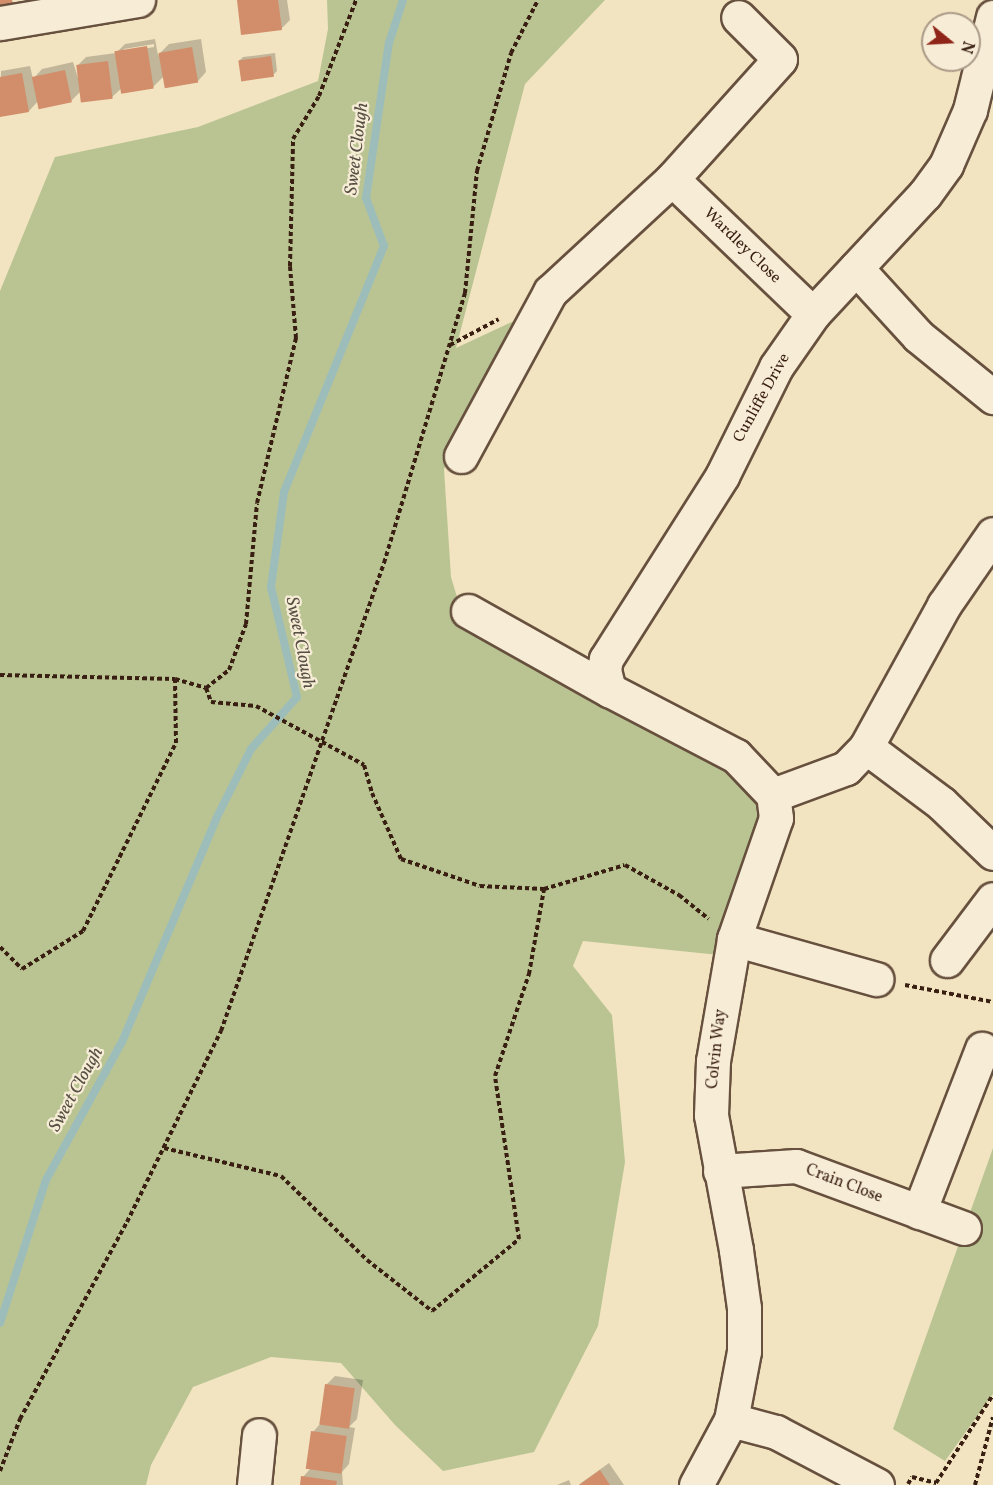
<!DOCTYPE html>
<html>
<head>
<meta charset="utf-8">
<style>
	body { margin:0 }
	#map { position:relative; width:993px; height:1485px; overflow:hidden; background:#f2e4c0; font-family:Vollkorn,serif }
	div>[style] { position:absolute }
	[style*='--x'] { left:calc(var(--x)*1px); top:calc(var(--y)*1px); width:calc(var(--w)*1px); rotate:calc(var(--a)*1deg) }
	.green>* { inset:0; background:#bac493 }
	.shadow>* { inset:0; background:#0003 }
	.stream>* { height:8px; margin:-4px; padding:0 4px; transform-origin:4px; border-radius:4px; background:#9dbdba }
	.building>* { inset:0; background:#d28d6a; transform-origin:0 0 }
	.path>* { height:4px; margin-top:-2px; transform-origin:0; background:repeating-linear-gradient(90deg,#391e12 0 4.5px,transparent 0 7.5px) }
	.roads { filter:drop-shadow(2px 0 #67503e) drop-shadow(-2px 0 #67503e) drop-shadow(0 2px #67503e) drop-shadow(0 -2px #67503e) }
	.minor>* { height:33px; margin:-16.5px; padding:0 16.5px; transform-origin:16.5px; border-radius:16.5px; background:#f7edd6 }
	span { translate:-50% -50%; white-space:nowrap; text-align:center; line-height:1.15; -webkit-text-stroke:4.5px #f7edd6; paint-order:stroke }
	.street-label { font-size:16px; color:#391e12 }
	.water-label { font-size:18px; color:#574e44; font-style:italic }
	.north { position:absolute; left:921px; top:12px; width:60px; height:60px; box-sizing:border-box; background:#f7edd6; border:2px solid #ab9a88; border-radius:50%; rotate:108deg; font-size:16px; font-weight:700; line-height:24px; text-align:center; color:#391e12 }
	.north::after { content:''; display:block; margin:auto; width:21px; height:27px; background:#8f2418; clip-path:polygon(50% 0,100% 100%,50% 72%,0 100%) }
</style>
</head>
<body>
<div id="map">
	<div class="green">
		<div style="clip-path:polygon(327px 0,605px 0,525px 84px,456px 348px,529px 314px,444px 469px,451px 577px,466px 627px,736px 756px,773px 795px,719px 955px,583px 941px,573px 966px,612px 1015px,625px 1162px,598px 1326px,534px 1452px,443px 1471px,395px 1425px,341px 1363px,271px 1357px,193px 1387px,151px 1465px,146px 1485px,0 1485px,0 291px,55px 157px,198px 127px,318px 81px,328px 29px)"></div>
		<div style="clip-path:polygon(993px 1148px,993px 1394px,945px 1461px,893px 1429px)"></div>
	</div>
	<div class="shadow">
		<div style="clip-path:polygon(239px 0,287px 0,290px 20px,281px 29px)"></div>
		<div style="clip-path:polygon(evenodd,155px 39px,158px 55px,169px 44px,201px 39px,206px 72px,198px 81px,164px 76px,153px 87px,123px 87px,112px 97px,81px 91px,71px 101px,39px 100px,29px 111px,0 116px,1px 71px,30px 66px,33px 79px,42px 69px,73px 62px,79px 81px,77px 66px,86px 57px,116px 53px,125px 44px,155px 39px,154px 44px,154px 47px,124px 52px,124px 49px,154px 44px)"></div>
		<div style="clip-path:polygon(275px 53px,277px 71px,273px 75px,239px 61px,243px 57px)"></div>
		<div style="clip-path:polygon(335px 1376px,363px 1380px,357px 1419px,349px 1427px,355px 1428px,349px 1464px,342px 1472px,343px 1485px,302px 1485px,303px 1477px,311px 1468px,313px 1432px,320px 1424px,326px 1385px)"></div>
		<div style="clip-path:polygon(609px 1463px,624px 1485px,579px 1485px,581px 1483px)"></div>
		<div style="clip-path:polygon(569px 1480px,571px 1485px,557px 1485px)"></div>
	</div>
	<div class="stream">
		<div style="--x:0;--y:1323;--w:150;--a:-72.2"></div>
		<div style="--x:46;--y:1180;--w:158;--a:-61.2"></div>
		<div style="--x:122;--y:1042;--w:242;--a:-67.1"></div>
		<div style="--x:216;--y:819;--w:78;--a:-63.4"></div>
		<div style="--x:251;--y:749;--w:69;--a:-48.5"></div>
		<div style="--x:297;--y:697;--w:113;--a:-103.3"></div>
		<div style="--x:271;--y:587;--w:96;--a:-82.2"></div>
		<div style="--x:284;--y:492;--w:266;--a:-67.9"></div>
		<div style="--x:384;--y:246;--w:51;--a:-110.6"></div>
		<div style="--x:366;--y:198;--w:157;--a:-81.6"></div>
		<div style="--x:389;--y:43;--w:45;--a:-72"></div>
	</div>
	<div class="building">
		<div style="clip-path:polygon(0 0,12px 0,13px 3px,0 5px)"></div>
		<div style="clip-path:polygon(237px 0,278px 0,282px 30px,241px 35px)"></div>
		<div style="left:147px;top:46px;width:43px;height:33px;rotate:81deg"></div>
		<div style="left:192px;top:47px;width:36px;height:34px;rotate:80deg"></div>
		<div style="left:271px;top:56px;width:21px;height:33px;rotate:82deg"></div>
		<div style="left:108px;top:61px;width:38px;height:32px;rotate:83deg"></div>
		<div style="left:65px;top:70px;width:33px;height:34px;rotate:78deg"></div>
		<div style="clip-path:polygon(22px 73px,29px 112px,0 117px,0 77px)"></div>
		<div style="left:325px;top:1384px;width:30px;height:41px;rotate:8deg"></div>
		<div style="left:311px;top:1431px;width:36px;height:38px;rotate:8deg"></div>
		<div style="clip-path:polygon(600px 1470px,610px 1485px,579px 1485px)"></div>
		<div style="clip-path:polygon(301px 1476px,337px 1481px,336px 1485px,300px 1485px)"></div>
	</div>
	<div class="path">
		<div style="--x:450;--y:345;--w:55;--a:-28"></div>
		<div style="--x:0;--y:675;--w:175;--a:1.3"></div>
		<div style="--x:175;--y:679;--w:32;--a:16"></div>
		<div style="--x:206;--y:688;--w:15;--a:70"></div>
		<div style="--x:211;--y:702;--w:45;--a:5.1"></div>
		<div style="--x:256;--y:706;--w:123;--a:28.6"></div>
		<div style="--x:364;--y:765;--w:29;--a:74"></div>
		<div style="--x:372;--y:793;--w:72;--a:66.3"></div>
		<div style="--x:401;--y:859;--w:83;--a:18.9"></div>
		<div style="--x:480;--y:886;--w:64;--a:2.7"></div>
		<div style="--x:544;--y:889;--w:84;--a:-16.5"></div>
		<div style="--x:625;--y:865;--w:62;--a:29.1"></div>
		<div style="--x:679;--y:895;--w:38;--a:39"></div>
		<div style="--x:206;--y:688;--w:29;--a:-38"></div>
		<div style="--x:229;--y:670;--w:49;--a:-69.7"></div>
		<div style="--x:246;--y:624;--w:121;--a:-84.8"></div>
		<div style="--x:257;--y:503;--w:170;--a:-76.7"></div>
		<div style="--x:296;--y:338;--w:72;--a:-94.8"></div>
		<div style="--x:290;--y:266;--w:127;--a:-88.6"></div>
		<div style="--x:293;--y:139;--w:50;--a:-58.8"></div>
		<div style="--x:319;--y:96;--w:103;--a:-68.9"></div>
		<div style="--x:0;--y:947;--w:31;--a:45"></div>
		<div style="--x:22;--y:969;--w:72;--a:-31.9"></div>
		<div style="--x:83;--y:931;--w:210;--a:-63.7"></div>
		<div style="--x:176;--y:743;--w:64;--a:-90.9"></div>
		<div style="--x:905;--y:985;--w:90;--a:10.9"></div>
		<div style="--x:164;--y:1148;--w:120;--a:13.5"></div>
		<div style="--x:281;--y:1176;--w:120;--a:44.3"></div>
		<div style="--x:367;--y:1260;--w:83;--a:38.1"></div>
		<div style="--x:432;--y:1311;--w:113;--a:-39.6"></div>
		<div style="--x:519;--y:1239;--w:165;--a:-98.4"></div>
		<div style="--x:495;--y:1076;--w:108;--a:-71.6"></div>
		<div style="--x:529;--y:974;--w:86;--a:-80"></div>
		<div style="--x:0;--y:1471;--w:56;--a:-69"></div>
		<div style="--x:20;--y:1419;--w:224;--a:-61.5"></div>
		<div style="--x:127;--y:1222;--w:213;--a:-63.8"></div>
		<div style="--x:221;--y:1031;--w:496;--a:-70.8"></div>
		<div style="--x:384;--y:563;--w:282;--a:-73.3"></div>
		<div style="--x:465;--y:293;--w:123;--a:-84.4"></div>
		<div style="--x:477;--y:171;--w:123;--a:-73.9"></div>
		<div style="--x:511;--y:53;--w:59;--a:-63"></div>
		<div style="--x:908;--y:1484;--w:8;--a:-60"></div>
		<div style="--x:912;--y:1477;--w:25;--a:14"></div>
		<div style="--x:936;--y:1483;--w:105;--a:-57.1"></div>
		<div style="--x:975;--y:1485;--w:70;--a:-75.2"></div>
	</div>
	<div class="roads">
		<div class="minor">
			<div style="--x:0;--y:23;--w:140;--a:-9.5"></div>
			<div style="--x:672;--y:179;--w:195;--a:43.8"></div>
			<div style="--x:856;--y:268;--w:92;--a:47.6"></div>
			<div style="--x:918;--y:336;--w:97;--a:39.1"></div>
			<div style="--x:461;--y:456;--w:187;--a:-61.5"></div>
			<div style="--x:550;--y:292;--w:166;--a:-42.8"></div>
			<div style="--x:672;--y:179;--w:161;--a:-48"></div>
			<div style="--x:780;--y:59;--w:59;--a:-135"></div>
			<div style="--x:468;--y:611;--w:162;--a:29.3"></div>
			<div style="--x:866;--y:747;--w:94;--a:36.7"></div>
			<div style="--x:941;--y:803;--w:72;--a:43.9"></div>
			<div style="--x:773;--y:795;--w:78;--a:-20.3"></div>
			<div style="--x:846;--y:768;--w:29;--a:-46"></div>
			<div style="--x:866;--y:747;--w:162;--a:-61.2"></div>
			<div style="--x:944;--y:605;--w:86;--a:-55.4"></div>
			<div style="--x:734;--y:939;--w:148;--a:15.7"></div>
			<div style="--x:947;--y:960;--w:76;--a:-53"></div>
			<div style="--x:720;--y:1171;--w:76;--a:-3.8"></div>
			<div style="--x:796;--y:1166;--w:179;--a:20.3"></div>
			<div style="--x:919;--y:1212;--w:175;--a:-68.9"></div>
			<div style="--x:731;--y:1420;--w:47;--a:14.9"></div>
			<div style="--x:776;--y:1432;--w:114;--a:27.7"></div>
			<div style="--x:254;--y:1485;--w:50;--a:-84.3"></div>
			<div style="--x:696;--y:1485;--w:74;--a:-61.7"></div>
			<div style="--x:731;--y:1420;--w:70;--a:-79.3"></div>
			<div style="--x:744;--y:1351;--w:43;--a:-90"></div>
			<div style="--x:744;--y:1308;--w:59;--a:-97.9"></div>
			<div style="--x:736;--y:1250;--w:137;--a:-100.5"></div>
			<div style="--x:711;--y:1115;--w:54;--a:-87.9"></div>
			<div style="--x:713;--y:1061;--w:124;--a:-80.2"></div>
			<div style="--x:734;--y:939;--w:128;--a:-70.9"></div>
			<div style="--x:776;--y:818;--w:23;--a:-97"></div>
			<div style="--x:773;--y:795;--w:54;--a:-133.5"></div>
			<div style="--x:736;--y:756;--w:143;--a:-152.5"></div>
			<div style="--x:609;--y:690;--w:21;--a:-104"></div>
			<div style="--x:604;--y:670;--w:11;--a:-80"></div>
			<div style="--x:606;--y:659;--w:217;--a:-57.6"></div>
			<div style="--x:722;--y:476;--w:122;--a:-63.6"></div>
			<div style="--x:776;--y:367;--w:65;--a:-55.1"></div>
			<div style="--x:813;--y:314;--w:164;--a:-47"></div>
			<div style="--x:925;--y:194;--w:36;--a:-54"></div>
			<div style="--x:946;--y:165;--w:60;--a:-66.4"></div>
			<div style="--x:970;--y:110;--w:96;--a:-76.1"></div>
		</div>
	</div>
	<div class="street-label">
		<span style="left:742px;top:246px;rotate:44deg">Wardley Close</span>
		<span style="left:762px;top:398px;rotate:-61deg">Cunliffe Drive</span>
		<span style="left:717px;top:1049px;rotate:-84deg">Colvin Way</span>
		<span style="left:844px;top:1184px;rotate:21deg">Crain Close</span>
	</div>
	<div class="water-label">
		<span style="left:358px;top:149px;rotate:-83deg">Sweet Clough</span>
		<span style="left:299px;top:643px;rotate:79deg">Sweet Clough</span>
		<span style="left:77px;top:1090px;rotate:-61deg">Sweet Clough</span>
	</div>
	<div class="north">N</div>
</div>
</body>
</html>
